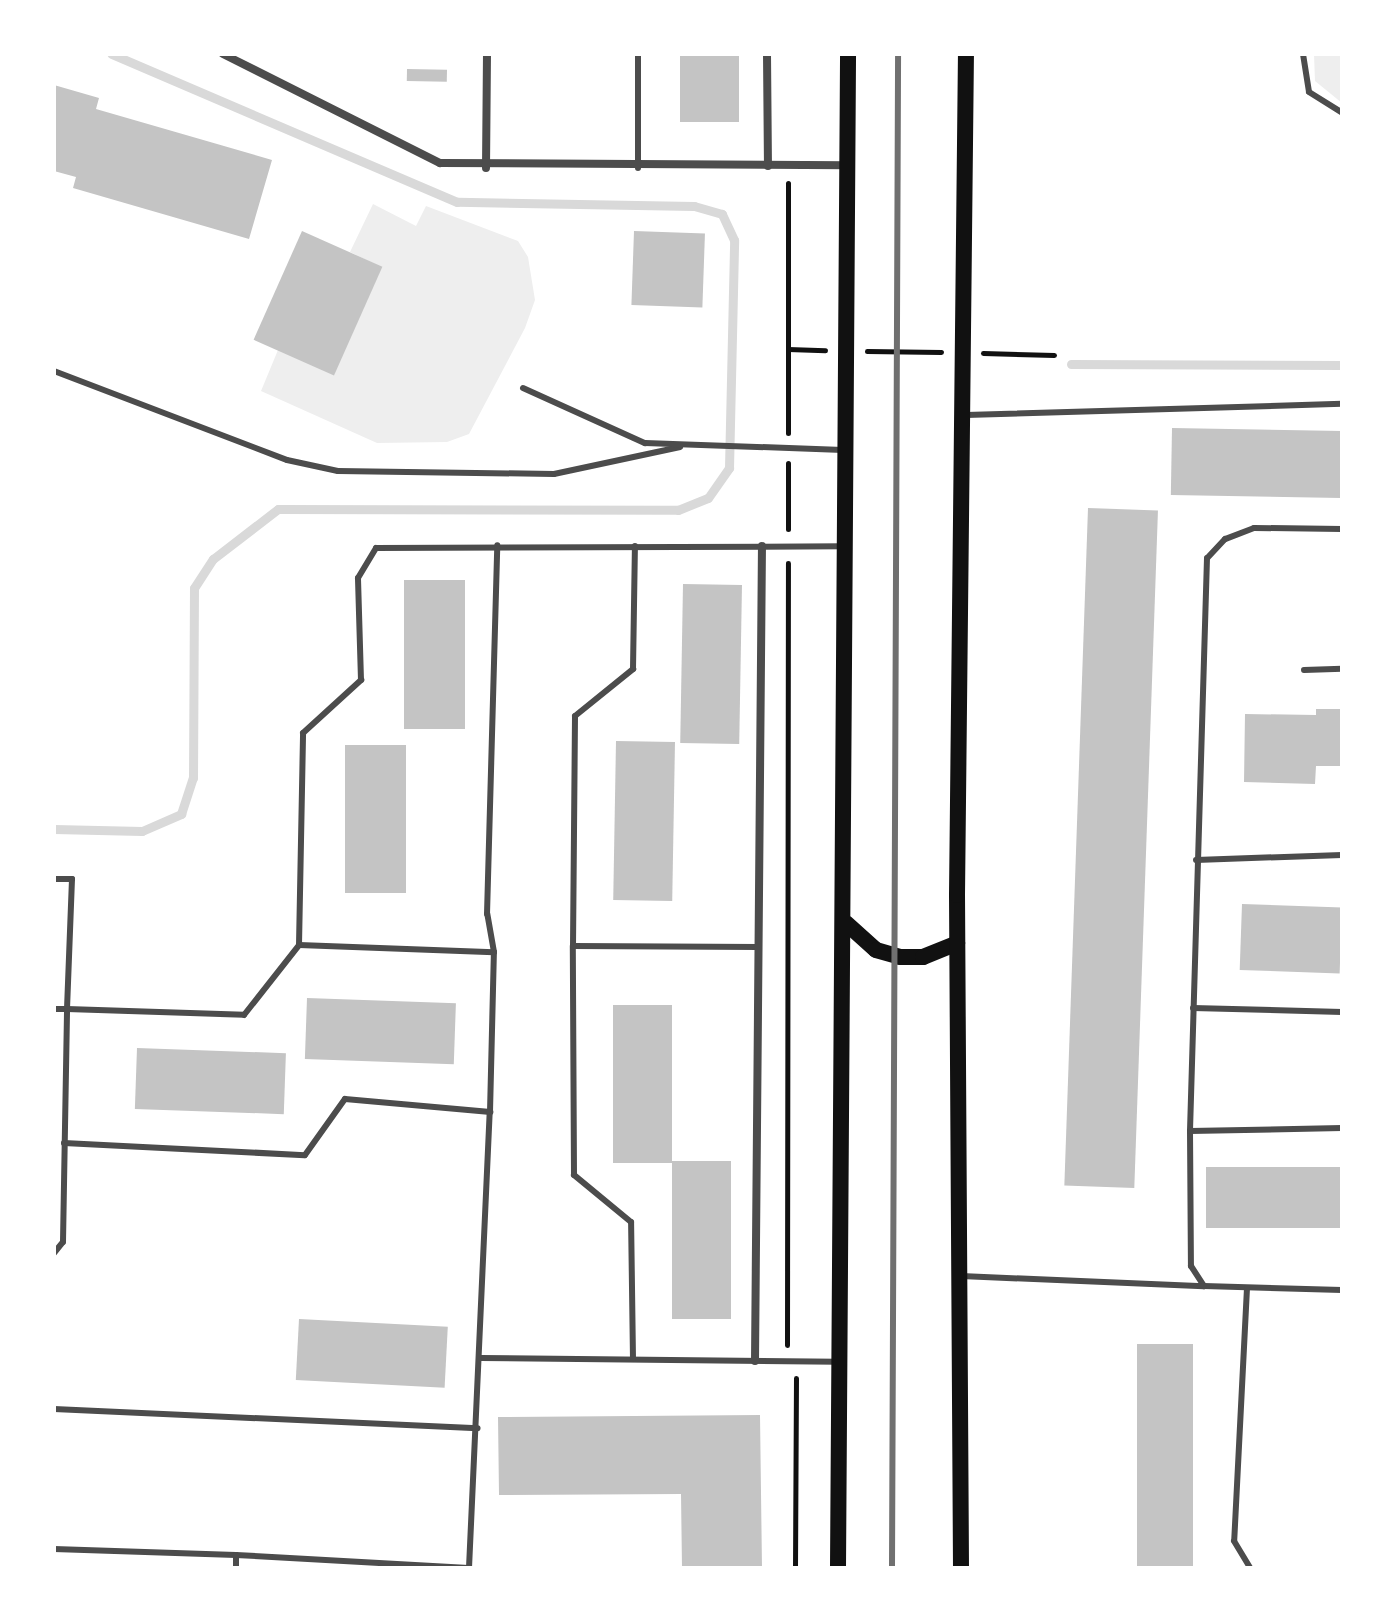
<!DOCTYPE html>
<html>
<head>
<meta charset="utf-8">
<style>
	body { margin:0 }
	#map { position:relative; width:1396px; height:1622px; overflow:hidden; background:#fff; font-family:Mulish,sans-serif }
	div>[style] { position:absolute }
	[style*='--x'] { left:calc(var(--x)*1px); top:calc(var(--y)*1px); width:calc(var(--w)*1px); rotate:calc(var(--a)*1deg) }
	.green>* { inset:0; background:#eee }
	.stream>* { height:9px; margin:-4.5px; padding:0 4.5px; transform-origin:4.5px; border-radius:4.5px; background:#d9d9d9 }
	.building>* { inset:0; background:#c4c4c4; transform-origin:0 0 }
	.path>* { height:5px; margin:-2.5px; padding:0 2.5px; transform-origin:2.5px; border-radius:2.5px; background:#111 }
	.service>* { height:6px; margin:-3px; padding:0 3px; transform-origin:3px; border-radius:3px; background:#4c4c4c }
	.minor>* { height:8px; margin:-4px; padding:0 4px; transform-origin:4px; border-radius:4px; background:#4c4c4c }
	.secondary>* { height:16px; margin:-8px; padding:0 8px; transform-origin:8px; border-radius:8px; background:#111 }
	.rail>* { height:6px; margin:-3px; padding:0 3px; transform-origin:3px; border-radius:3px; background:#707070 }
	span { translate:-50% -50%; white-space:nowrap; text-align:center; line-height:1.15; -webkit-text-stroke:6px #fff; paint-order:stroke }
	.frame { position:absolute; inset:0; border:56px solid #fff; pointer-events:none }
</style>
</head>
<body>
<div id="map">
	<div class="green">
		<div style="clip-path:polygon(1314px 54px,1342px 54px,1342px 103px,1315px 81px)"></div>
		<div style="clip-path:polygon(373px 204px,416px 226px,426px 206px,518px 241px,528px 257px,535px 300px,525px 328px,469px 434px,447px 442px,377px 443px,261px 391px,278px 350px,381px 267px,350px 252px)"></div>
	</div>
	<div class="stream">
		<div style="--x:1071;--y:364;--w:271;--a:0.2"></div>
		<div style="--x:54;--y:829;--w:88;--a:1.3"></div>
		<div style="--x:142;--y:831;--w:43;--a:-23.6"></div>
		<div style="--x:181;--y:814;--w:38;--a:-72"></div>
		<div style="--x:193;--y:778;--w:190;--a:-89.7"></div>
		<div style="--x:194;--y:588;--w:35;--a:-57"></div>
		<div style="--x:213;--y:559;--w:82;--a:-37.6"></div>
		<div style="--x:278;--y:509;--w:400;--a:0.1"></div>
		<div style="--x:678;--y:510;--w:32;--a:-22"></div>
		<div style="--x:708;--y:498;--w:37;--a:-55"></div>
		<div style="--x:729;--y:468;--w:228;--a:-88.7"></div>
		<div style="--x:734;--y:240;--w:29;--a:-115"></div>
		<div style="--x:722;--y:214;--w:29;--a:-164"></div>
		<div style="--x:694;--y:206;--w:237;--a:-179"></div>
		<div style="--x:457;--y:202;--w:376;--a:-156.8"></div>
	</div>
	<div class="building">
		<div style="left:680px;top:54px;width:59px;height:68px"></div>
		<div style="left:407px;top:69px;width:40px;height:12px;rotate:1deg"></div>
		<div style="clip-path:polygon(54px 85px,99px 98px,96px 109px,272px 160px,249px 239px,73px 188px,76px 177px,54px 171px)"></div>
		<div style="left:302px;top:231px;width:88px;height:119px;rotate:24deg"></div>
		<div style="left:634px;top:231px;width:71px;height:74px;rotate:2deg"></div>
		<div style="left:1172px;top:428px;width:170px;height:67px;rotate:1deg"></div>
		<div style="left:1088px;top:508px;width:70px;height:678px;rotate:2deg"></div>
		<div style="left:404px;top:580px;width:61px;height:149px"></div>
		<div style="left:683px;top:584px;width:59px;height:159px;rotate:1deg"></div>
		<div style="clip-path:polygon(1316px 709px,1342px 709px,1342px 766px,1316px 766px,1315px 784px,1244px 782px,1245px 714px,1316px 715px)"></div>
		<div style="left:616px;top:741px;width:59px;height:159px;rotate:1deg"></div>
		<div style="left:345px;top:745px;width:61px;height:148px"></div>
		<div style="left:1242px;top:904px;width:100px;height:66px;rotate:2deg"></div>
		<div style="left:307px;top:998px;width:149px;height:61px;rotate:2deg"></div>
		<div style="left:613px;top:1005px;width:59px;height:158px"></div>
		<div style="left:137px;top:1048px;width:149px;height:61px;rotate:2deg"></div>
		<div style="left:672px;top:1161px;width:59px;height:158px"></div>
		<div style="left:1206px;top:1167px;width:136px;height:61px"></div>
		<div style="left:299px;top:1319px;width:149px;height:61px;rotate:3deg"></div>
		<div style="left:1137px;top:1344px;width:56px;height:224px"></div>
		<div style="clip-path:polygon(760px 1415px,762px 1568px,682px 1568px,681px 1494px,499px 1495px,498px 1417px)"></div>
	</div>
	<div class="path">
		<div style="--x:788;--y:349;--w:37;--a:2"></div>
		<div style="--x:867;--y:351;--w:74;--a:0.8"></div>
		<div style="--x:983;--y:353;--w:71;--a:1.6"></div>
		<div style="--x:788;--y:433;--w:250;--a:-90"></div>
		<div style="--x:788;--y:529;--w:66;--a:-90"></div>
		<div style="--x:787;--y:1345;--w:782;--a:-89.93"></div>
		<div style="--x:795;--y:1568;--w:190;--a:-89.7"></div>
	</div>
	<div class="service">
		<div style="--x:638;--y:54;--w:114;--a:90"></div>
		<div style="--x:1303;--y:54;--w:38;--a:81"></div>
		<div style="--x:1309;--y:92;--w:39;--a:32"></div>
		<div style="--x:54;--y:371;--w:249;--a:20.9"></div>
		<div style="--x:287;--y:460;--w:52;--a:12.2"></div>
		<div style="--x:338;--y:471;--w:216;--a:0.8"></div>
		<div style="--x:554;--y:474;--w:129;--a:-12.1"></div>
		<div style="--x:523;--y:388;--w:134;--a:24.3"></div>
		<div style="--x:645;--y:443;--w:198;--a:2"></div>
		<div style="--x:966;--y:415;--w:376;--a:-1.7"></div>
		<div style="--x:1342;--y:529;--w:88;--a:-179.3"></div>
		<div style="--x:1254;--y:528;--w:31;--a:159"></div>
		<div style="--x:1225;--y:539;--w:26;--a:133"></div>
		<div style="--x:1207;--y:558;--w:573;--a:91.7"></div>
		<div style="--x:1190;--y:1131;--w:135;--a:89.6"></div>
		<div style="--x:1191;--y:1266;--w:24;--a:57"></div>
		<div style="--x:1204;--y:1286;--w:138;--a:1.7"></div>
		<div style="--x:1304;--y:670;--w:38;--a:-2"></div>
		<div style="--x:1196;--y:860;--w:146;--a:-2"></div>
		<div style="--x:54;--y:879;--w:18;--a:0"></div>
		<div style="--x:72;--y:879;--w:130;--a:92.2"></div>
		<div style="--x:67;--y:1009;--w:13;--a:180"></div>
		<div style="--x:299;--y:945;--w:195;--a:2.1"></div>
		<div style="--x:573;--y:946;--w:186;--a:0.3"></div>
		<div style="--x:1193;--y:1008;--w:149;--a:1.5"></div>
		<div style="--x:1190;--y:1131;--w:152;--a:-1.1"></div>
		<div style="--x:64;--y:1143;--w:241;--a:2.9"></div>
		<div style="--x:305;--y:1155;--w:69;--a:-54.5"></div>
		<div style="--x:345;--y:1099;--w:146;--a:5.1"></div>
		<div style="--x:54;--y:1253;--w:14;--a:-51"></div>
		<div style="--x:63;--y:1242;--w:233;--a:-89"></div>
		<div style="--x:67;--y:1009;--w:177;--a:1.9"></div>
		<div style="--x:244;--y:1015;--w:89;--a:-51.8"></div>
		<div style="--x:299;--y:945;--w:212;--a:-88.9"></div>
		<div style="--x:303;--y:733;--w:79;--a:-42.4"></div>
		<div style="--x:361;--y:680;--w:102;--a:-91.7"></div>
		<div style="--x:358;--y:578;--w:35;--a:-59"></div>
		<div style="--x:376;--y:548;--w:467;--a:-0.2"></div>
		<div style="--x:961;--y:1276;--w:243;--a:2.4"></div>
		<div style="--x:1247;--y:1288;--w:253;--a:92.9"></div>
		<div style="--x:1234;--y:1541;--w:31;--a:59"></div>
		<div style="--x:481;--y:1358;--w:356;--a:0.6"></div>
		<div style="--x:633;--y:1359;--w:137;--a:-90.8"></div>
		<div style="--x:631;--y:1222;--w:74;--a:-140.5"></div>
		<div style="--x:574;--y:1175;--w:229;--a:-90.3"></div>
		<div style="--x:573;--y:946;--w:230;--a:-89.5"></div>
		<div style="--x:575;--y:716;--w:75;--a:-39"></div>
		<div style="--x:633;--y:669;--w:123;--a:-89.1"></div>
		<div style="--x:54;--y:1409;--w:424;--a:2.6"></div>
		<div style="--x:54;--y:1549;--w:182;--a:1.9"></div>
		<div style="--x:236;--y:1568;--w:13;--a:-90"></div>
		<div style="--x:236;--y:1555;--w:233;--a:3.2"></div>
		<div style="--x:469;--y:1568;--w:456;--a:-87.4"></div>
		<div style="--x:490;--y:1112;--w:160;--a:-88.6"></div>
		<div style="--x:494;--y:952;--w:39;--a:-100"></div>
		<div style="--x:487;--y:914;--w:369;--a:-88.4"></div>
	</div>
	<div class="minor">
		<div style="--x:223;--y:54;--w:243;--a:26.7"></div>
		<div style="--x:440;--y:163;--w:407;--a:0.3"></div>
		<div style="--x:767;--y:54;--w:112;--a:89.5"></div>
		<div style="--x:486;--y:168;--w:114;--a:-89.5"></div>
		<div style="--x:755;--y:1361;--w:815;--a:-89.51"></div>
	</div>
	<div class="secondary">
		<div style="--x:846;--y:923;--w:40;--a:42"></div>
		<div style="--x:876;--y:950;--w:25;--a:16"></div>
		<div style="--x:900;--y:957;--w:23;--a:0"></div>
		<div style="--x:923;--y:957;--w:37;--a:-22"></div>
		<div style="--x:838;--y:1568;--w:1514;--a:-89.62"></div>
		<div style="--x:961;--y:1568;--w:673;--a:-90.34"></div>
		<div style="--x:957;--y:895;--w:841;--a:-89.39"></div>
	</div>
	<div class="rail">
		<div style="--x:892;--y:1568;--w:1514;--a:-89.77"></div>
	</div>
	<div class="frame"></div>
</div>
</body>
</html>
